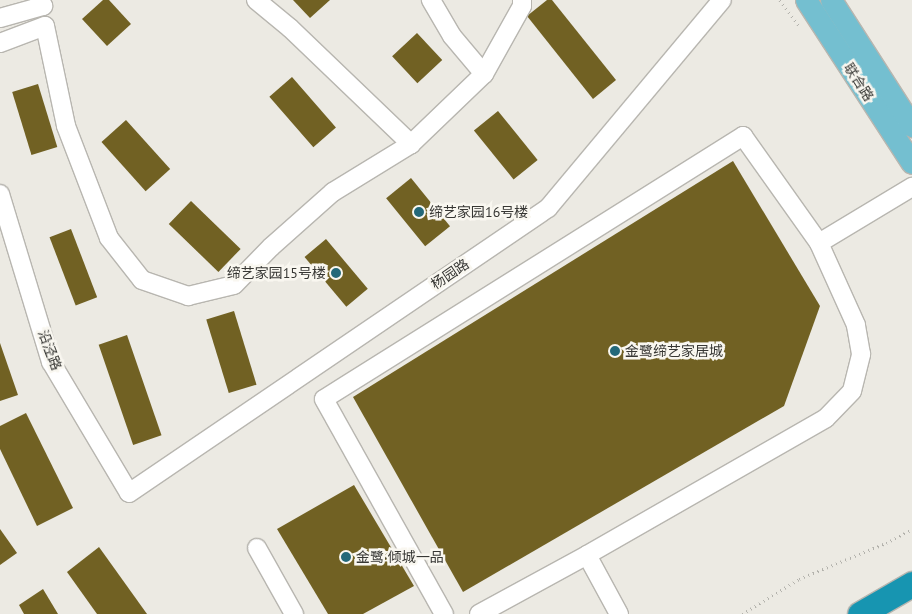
<!DOCTYPE html>
<html>
<head>
<meta charset="utf-8">
<style>
	body { margin:0 }
	#map { position:relative; width:912px; height:614px; overflow:hidden; background:#eceae3; font-family:"PT Sans","Noto Sans SC",sans-serif }
	div>[style] { position:absolute }
	[style*='--x'] { left:calc(var(--x)*1px); top:calc(var(--y)*1px); width:calc(var(--w)*1px); rotate:calc(var(--a)*1deg) }
	.building>* { inset:0; background:#716123; transform-origin:0 0 }
	.path>* { height:2.5px; margin-top:-1.25px; transform-origin:0; background:repeating-linear-gradient(90deg,#b3b2ac 0 1px,transparent 0 5px) }
	.roads { filter:drop-shadow(1px 0 #b8b6b0) drop-shadow(-1px 0 #b8b6b0) drop-shadow(0 1px #b8b6b0) drop-shadow(0 -1px #b8b6b0) }
	.minor>* { height:18px; margin:-9px; padding:0 9px; transform-origin:9px; border-radius:9px; background:#fff }
	.major>* { height:21px; margin:-10.5px; padding:0 10.5px; transform-origin:10.5px; border-radius:10.5px; background:#74bfd0 }
	.highway>* { height:25px; margin:-12.5px; padding:0 12.5px; transform-origin:12.5px; border-radius:12.5px; background:#1795b1 }
	.dots>* { width:14px; height:14px; translate:-50% -50%; box-sizing:border-box; border:2px solid #f9f7f0; border-radius:50% }
	span { translate:-50% -50%; white-space:nowrap; text-align:center; line-height:1.15; -webkit-text-stroke:5px #f9f7f0; paint-order:stroke }
	.street-label { font-size:14px; color:#373734 }
	.poi-label { font-size:14px; color:#373734 }
	.left { translate:0 -50%; text-align:left }
	.right { translate:-100% -50%; text-align:right }
</style>
</head>
<body>
<div id="map">
	<div class="building">
		<div style="clip-path:polygon(103px 0,109px 0,131px 24px,107px 46px,82px 19px)"></div>
		<div style="clip-path:polygon(293px 0,330px 0,310px 18px)"></div>
		<div style="clip-path:polygon(547px 0,552px 0,616px 80px,593px 99px,527px 16px)"></div>
		<div style="left:417px;top:33px;width:37px;height:34px;rotate:47deg"></div>
		<div style="left:292px;top:77px;width:67px;height:30px;rotate:49deg"></div>
		<div style="left:38px;top:84px;width:66px;height:27px;rotate:73deg"></div>
		<div style="left:498px;top:111px;width:63px;height:31px;rotate:51deg"></div>
		<div style="left:126px;top:120px;width:66px;height:33px;rotate:48deg"></div>
		<div style="clip-path:polygon(733px 161px,820px 306px,784px 406px,463px 592px,353px 397px)"></div>
		<div style="left:411px;top:178px;width:62px;height:32px;rotate:51deg"></div>
		<div style="left:191px;top:201px;width:69px;height:32px;rotate:44deg"></div>
		<div style="left:71px;top:229px;width:73px;height:23px;rotate:69deg"></div>
		<div style="left:326px;top:239px;width:65px;height:28px;rotate:50deg"></div>
		<div style="left:234px;top:311px;width:77px;height:29px;rotate:73deg"></div>
		<div style="left:127px;top:335px;width:106px;height:30px;rotate:71deg"></div>
		<div style="clip-path:polygon(0 343px,18px 395px,0 401px)"></div>
		<div style="clip-path:polygon(26px 413px,73px 508px,37px 526px,0 449px,0 426px)"></div>
		<div style="clip-path:polygon(354px 485px,414px 586px,363px 614px,328px 614px,277px 529px)"></div>
		<div style="clip-path:polygon(0 529px,17px 553px,0 565px)"></div>
		<div style="clip-path:polygon(99px 547px,147px 614px,97px 614px,67px 572px)"></div>
		<div style="clip-path:polygon(43px 589px,58px 614px,24px 614px,19px 605px)"></div>
	</div>
	<div class="path">
		<div style="--x:780;--y:0;--w:34;--a:53"></div>
		<div style="--x:742;--y:614;--w:67;--a:-31.6"></div>
		<div style="--x:799;--y:579;--w:94;--a:-22.5"></div>
		<div style="--x:886;--y:543;--w:30;--a:-28"></div>
	</div>
	<div class="roads">
		<div class="minor">
			<div style="--x:256;--y:0;--w:44;--a:39.5"></div>
			<div style="--x:290;--y:28;--w:168;--a:43.8"></div>
			<div style="--x:0;--y:18;--w:45;--a:-15.6"></div>
			<div style="--x:43;--y:6;--w:7;--a:-124"></div>
			<div style="--x:0;--y:43;--w:48;--a:-20.7"></div>
			<div style="--x:45;--y:26;--w:102;--a:78.1"></div>
			<div style="--x:66;--y:126;--w:120;--a:69"></div>
			<div style="--x:109;--y:238;--w:53;--a:51.8"></div>
			<div style="--x:142;--y:280;--w:49;--a:19.2"></div>
			<div style="--x:188;--y:296;--w:47;--a:-13.4"></div>
			<div style="--x:234;--y:285;--w:53;--a:-45.8"></div>
			<div style="--x:271;--y:247;--w:83;--a:-41.6"></div>
			<div style="--x:333;--y:192;--w:92;--a:-31.6"></div>
			<div style="--x:411;--y:144;--w:101;--a:-43.8"></div>
			<div style="--x:484;--y:74;--w:50;--a:-130.1"></div>
			<div style="--x:452;--y:36;--w:42;--a:-120.3"></div>
			<div style="--x:484;--y:74;--w:78;--a:-60.8"></div>
			<div style="--x:522;--y:6;--w:6;--a:-90"></div>
			<div style="--x:0;--y:194;--w:176;--a:73.1"></div>
			<div style="--x:51;--y:362;--w:152;--a:59.2"></div>
			<div style="--x:129;--y:493;--w:507;--a:-34.22"></div>
			<div style="--x:548;--y:208;--w:271;--a:-50.1"></div>
			<div style="--x:257;--y:548;--w:76;--a:60.7"></div>
			<div style="--x:444;--y:614;--w:246;--a:-119.2"></div>
			<div style="--x:324;--y:399;--w:495;--a:-32.1"></div>
			<div style="--x:743;--y:136;--w:131;--a:54.6"></div>
			<div style="--x:479;--y:614;--w:123;--a:-28.6"></div>
			<div style="--x:619;--y:614;--w:67;--a:-118.5"></div>
			<div style="--x:587;--y:555;--w:275;--a:-29.8"></div>
			<div style="--x:826;--y:418;--w:37;--a:-46"></div>
			<div style="--x:852;--y:391;--w:38;--a:-76"></div>
			<div style="--x:861;--y:354;--w:29;--a:-100"></div>
			<div style="--x:856;--y:325;--w:90;--a:-114.3"></div>
			<div style="--x:819;--y:243;--w:109;--a:-31.1"></div>
		</div>
		<div class="major">
			<div style="--x:806;--y:0;--w:194;--a:57"></div>
			<div style="--x:831;--y:0;--w:150;--a:57.3"></div>
		</div>
		<div class="highway">
			<div style="--x:860;--y:614;--w:60;--a:-30"></div>
		</div>
	</div>
	<div class="dots">
		<div style="left:419px;top:212px;background:#236879"></div>
		<div style="left:336px;top:273px;background:#236879"></div>
		<div style="left:615px;top:351px;background:#236879"></div>
		<div style="left:346px;top:557px;background:#236879"></div>
	</div>
	<div class="street-label">
		<span style="left:859px;top:82px;rotate:57deg">联合路</span>
		<span style="left:450px;top:274px;rotate:-34deg">杨园路</span>
		<span style="left:50px;top:350px;rotate:69deg">沿泾路</span>
	</div>
	<div class="poi-label">
		<span class="left" style="left:429px;top:212px">缔艺家园16号楼</span>
		<span class="right" style="left:326px;top:273px">缔艺家园15号楼</span>
		<span class="left" style="left:625px;top:351px">金鹭缔艺家居城</span>
		<span class="left" style="left:356px;top:557px">金鹭·倾城一品</span>
	</div>
</div>
</body>
</html>
